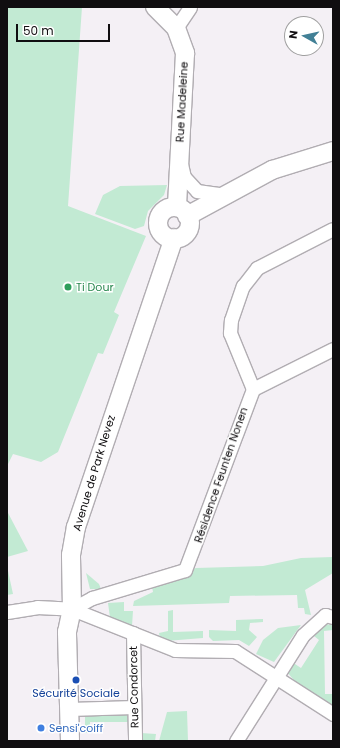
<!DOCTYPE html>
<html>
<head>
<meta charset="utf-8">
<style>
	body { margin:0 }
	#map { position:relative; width:340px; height:748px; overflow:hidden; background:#f4f0f5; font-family:Poppins,sans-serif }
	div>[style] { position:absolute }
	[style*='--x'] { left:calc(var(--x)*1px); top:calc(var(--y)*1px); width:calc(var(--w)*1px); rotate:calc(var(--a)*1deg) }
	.green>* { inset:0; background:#c2ead3 }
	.roads { filter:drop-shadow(1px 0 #b1adb2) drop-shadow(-1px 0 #b1adb2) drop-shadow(0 1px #b1adb2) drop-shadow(0 -1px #b1adb2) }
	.street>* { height:13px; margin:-6.5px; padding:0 6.5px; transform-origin:6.5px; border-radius:6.5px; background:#fff }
	.secondary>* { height:18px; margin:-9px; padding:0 9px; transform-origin:9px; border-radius:9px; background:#fff }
	.secondary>.ring { margin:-9px; padding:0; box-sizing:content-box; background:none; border:18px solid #fff; border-radius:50% }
	.dots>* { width:11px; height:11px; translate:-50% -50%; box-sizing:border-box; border:2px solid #fff; border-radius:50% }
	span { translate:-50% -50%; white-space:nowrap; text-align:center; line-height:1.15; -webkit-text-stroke:3px #fff; paint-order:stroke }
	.street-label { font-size:11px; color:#100e10 }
	.leisure-label { font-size:11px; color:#27864d }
	.left { translate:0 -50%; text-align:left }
	.transit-label { font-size:11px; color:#164399 }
	.shop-label { font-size:11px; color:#366cbe }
	.frame { position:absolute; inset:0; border:8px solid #100e10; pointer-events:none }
	.north { position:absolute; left:284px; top:16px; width:40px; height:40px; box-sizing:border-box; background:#fff; border:1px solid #9f9f9f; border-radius:50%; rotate:278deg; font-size:11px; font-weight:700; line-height:16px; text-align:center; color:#100e10 }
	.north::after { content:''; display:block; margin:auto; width:14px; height:18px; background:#428096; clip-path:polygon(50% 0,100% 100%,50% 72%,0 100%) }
	.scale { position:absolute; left:16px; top:24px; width:94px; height:18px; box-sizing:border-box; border:2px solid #100e10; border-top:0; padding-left:5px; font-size:12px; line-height:14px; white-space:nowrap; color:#100e10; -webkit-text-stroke:3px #fff; paint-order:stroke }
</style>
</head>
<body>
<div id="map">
	<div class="green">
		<div style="clip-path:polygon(7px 7px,82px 7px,68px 206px,146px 236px,114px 312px,119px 315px,103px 354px,98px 353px,58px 452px,41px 462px,13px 454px,7px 466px)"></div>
		<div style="clip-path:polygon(167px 185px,164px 195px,148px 211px,144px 226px,135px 229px,95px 214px,103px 195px,120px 186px)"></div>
		<div style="clip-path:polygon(7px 511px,28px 551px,7px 557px)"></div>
		<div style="clip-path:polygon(333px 557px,333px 573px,305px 590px,311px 615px,305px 614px,304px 608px,298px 608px,297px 595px,230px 596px,229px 603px,133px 606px,134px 601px,153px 592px,152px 586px,196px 568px,263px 566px,301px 558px)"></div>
		<div style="clip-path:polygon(7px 566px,13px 594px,7px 595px)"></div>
		<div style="clip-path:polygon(86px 573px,99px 584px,101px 589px,90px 589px)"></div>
		<div style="clip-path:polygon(124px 602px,124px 611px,133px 611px,132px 626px,110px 618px,108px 603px)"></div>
		<div style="clip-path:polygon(173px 610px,173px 632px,203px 631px,203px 638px,166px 641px,160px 639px,159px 633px,168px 631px,168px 611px)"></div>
		<div style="clip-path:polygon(263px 619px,263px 622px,250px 623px,249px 630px,257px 637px,249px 646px,239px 640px,213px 641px,209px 637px,209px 630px,236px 631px,236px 620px)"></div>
		<div style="clip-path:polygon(323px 624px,333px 625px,333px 630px,324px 631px,325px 694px,333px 694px,333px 708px,298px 685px,287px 672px,292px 662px,301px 668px,319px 640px,314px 636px)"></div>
		<div style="clip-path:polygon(301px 625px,274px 662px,256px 654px,263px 640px,278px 628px)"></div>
		<div style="clip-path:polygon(187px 711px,188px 741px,159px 741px,167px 712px)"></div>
		<div style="clip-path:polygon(127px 715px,128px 722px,90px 722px,90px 733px,85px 733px,85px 716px)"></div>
		<div style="clip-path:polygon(141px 733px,156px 734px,155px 741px,141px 741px)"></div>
	</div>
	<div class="roads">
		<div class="street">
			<div style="--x:176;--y:28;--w:25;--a:-56"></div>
			<div style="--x:181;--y:164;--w:13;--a:77"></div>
			<div style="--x:184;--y:177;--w:19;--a:47"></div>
			<div style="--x:197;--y:191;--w:29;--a:8"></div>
			<div style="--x:253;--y:389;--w:61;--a:-112.3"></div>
			<div style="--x:230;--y:333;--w:13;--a:-86"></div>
			<div style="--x:231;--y:320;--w:36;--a:-71"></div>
			<div style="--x:243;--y:286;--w:23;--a:-52"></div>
			<div style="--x:257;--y:268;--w:85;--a:-27.2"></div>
			<div style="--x:72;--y:609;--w:111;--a:21.7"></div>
			<div style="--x:175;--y:650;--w:60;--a:1"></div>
			<div style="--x:235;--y:651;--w:117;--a:32.7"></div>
			<div style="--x:7;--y:612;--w:30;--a:-9"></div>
			<div style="--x:37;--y:607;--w:35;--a:3"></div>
			<div style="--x:72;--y:609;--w:23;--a:-29"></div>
			<div style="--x:92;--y:598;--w:97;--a:-16.8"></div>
			<div style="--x:185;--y:570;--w:193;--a:-69.4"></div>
			<div style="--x:253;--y:389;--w:89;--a:-26.6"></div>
			<div style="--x:133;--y:633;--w:108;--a:88.9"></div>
			<div style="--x:69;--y:709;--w:65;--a:-1.8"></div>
			<div style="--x:236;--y:741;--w:125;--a:-57.7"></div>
			<div style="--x:303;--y:635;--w:30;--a:-42"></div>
			<div style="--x:325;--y:615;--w:8;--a:14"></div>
		</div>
		<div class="secondary">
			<div style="--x:155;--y:7;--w:30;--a:45"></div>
			<div style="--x:176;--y:28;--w:27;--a:70"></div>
			<div style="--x:185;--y:53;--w:154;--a:93"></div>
			<div class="ring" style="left:158px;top:207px;width:14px;height:14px"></div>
			<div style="--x:187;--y:216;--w:97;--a:-28.4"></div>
			<div style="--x:272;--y:170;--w:64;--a:-17.3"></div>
			<div style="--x:70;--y:741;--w:109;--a:-91.6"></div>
			<div style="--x:67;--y:632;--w:24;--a:-78"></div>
			<div style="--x:72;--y:609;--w:54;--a:-91.1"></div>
			<div style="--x:71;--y:555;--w:28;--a:-80"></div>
			<div style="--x:76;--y:527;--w:305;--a:-71.3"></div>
		</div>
	</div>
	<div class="dots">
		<div style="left:68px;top:287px;background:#2e9e5b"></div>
		<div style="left:76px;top:680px;background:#1a4fb4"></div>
		<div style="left:41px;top:728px;background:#3f7fe0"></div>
	</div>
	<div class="street-label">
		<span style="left:182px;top:102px;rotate:-87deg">Rue Madeleine</span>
		<span style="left:94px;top:473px;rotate:-73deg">Avenue de Park Nevez</span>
		<span style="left:221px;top:475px;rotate:-71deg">Résidence Feunten Nonen</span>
		<span style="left:134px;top:687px;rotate:-91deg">Rue Condorcet</span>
	</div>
	<div class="leisure-label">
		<span class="left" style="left:76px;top:287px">Ti Dour</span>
	</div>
	<div class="transit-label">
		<span style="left:76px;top:693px">Sécurité Sociale</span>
	</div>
	<div class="shop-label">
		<span class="left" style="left:49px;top:728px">Sensi'coiff</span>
	</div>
	<div class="frame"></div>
	<div class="north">N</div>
	<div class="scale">50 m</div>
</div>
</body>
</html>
